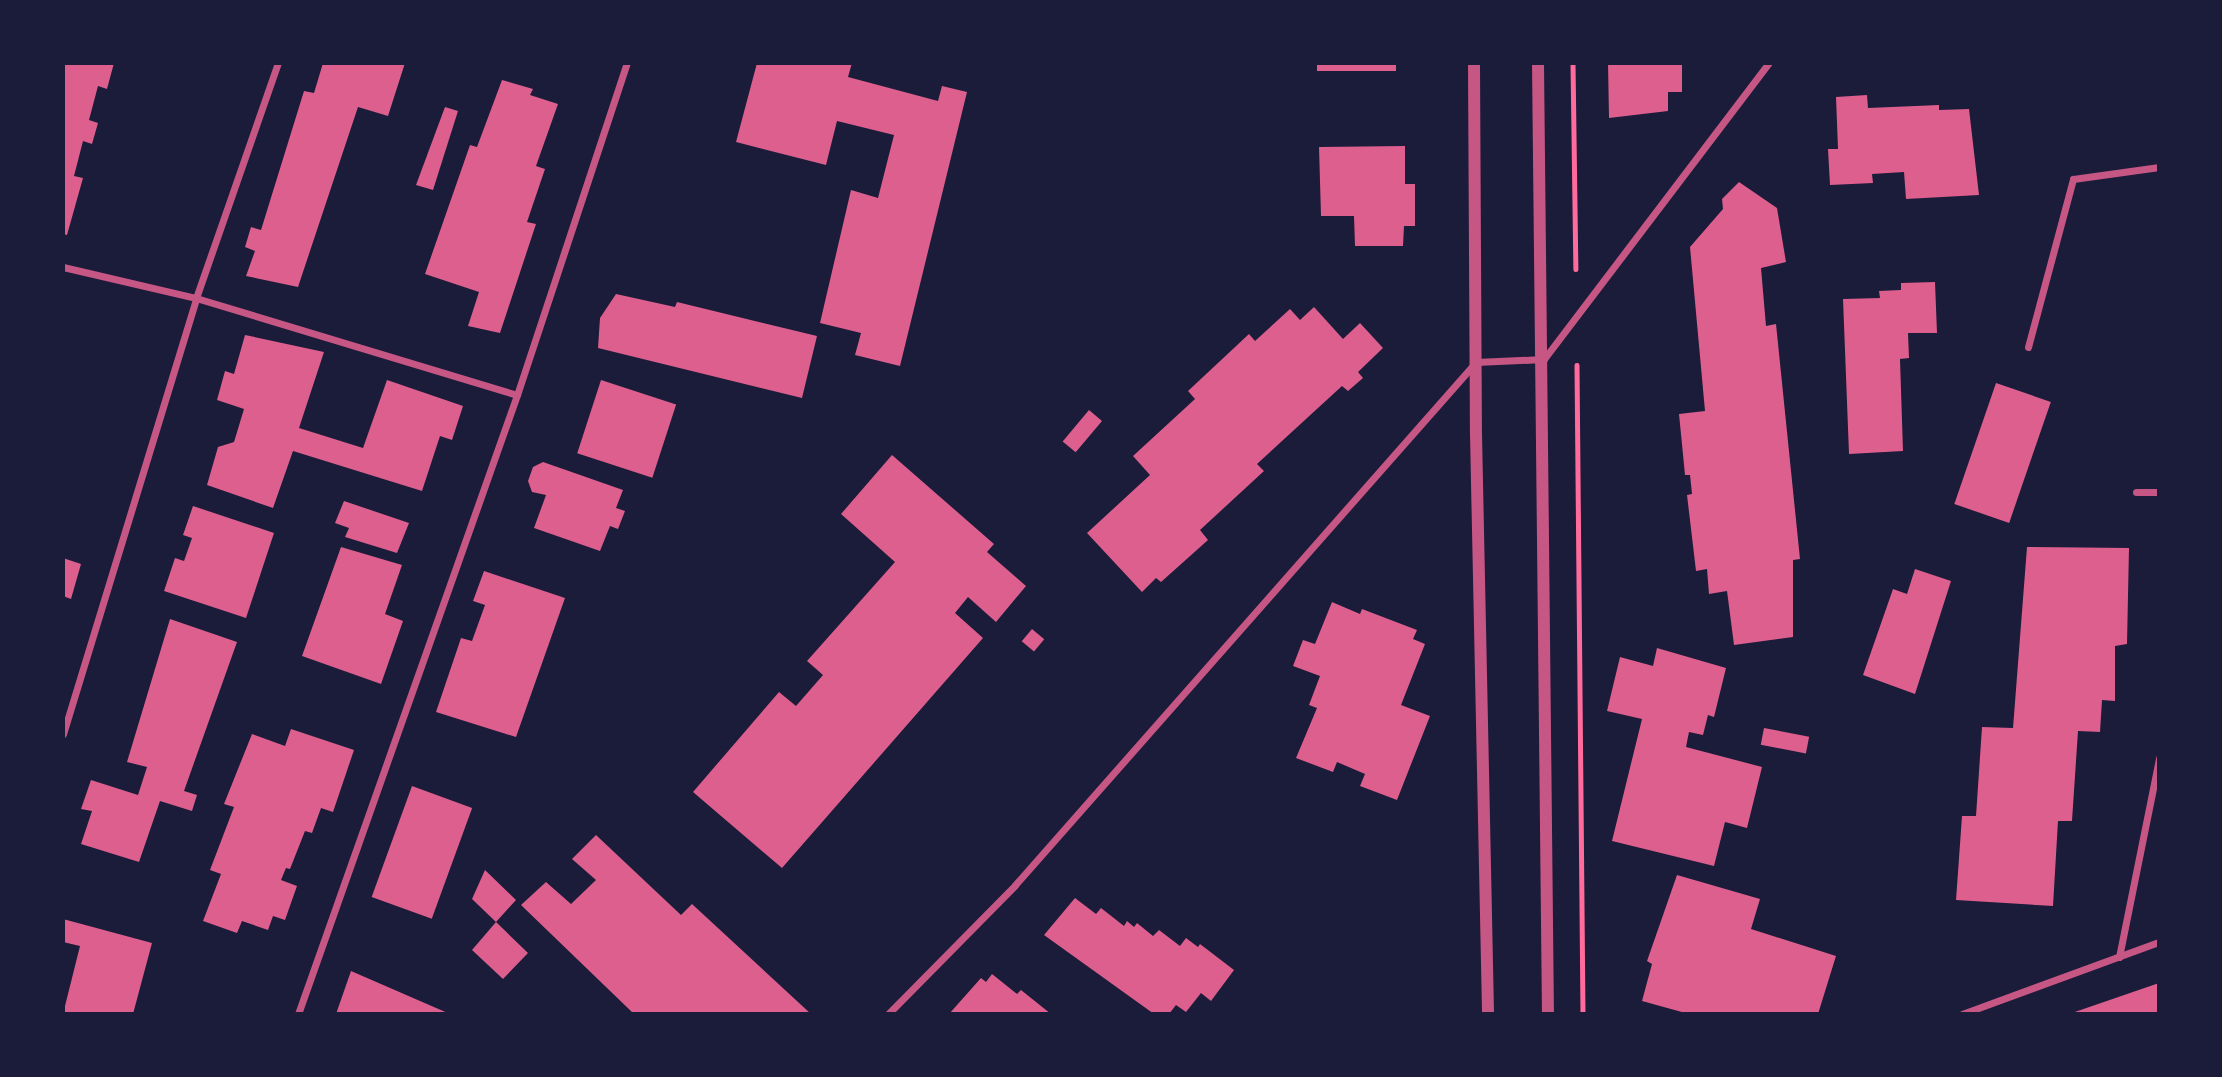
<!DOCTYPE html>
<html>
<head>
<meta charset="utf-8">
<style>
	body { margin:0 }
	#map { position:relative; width:2222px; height:1077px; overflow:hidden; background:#1b1b3a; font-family:"Roboto Serif",serif }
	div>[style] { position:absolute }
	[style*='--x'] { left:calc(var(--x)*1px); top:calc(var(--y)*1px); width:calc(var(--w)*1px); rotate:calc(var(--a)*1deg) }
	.building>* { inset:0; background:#dd5f8e; transform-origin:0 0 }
	.path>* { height:4.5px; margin:-2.25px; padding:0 2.25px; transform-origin:2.25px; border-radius:2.25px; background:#ff6b9d }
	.minor>* { height:7px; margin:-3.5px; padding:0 3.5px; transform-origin:3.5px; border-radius:3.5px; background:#c65784 }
	.tertiary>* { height:12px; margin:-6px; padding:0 6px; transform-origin:6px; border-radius:6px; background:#c65784 }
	span { translate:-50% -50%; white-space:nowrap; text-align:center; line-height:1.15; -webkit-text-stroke:5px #1b1b3a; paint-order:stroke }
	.frame { position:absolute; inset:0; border:65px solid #1b1b3a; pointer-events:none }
</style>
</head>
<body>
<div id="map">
	<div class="building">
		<div style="clip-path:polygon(63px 63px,114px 63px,107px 89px,98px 86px,89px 120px,98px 123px,92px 144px,83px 141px,74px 176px,83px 178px,67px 235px,63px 234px)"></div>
		<div style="clip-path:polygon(323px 63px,405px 63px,388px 116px,358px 107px,298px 287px,246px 276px,255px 251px,245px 247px,251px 227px,261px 230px,304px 91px,314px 93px)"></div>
		<div style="clip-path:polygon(757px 63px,852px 63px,848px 77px,938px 101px,942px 86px,967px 92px,900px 366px,855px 355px,861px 333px,820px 323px,851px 190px,878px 198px,894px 135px,837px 121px,826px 165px,736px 142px)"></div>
		<div style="left:1317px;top:63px;width:79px;height:8px"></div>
		<div style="clip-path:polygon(1608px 63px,1682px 63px,1682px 92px,1668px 92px,1668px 111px,1609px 118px)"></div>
		<div style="clip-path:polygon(502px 80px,533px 89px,530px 95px,558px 104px,536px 166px,545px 169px,527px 222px,536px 224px,500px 333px,468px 326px,479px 292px,425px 274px,470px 145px,477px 147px)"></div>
		<div style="clip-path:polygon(1867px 95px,1868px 108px,1939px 105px,1939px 110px,1969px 109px,1979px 195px,1906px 199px,1904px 172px,1872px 174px,1873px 183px,1830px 185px,1828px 149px,1838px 149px,1836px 97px)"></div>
		<div style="clip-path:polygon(445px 107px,458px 111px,433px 190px,416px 185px)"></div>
		<div style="clip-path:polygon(1405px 146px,1405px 184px,1415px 184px,1415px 226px,1404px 226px,1403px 246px,1355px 246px,1354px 216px,1321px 216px,1319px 147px)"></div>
		<div style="clip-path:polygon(1739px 182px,1777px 208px,1786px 262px,1761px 268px,1766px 326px,1776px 324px,1800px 559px,1793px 560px,1793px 637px,1734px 645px,1727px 591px,1709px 594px,1707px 569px,1696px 571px,1687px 495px,1692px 494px,1690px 475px,1685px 475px,1679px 414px,1705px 411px,1690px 247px,1723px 209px,1722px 199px)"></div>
		<div style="clip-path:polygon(1935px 282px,1937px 333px,1908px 333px,1909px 358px,1900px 359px,1903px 451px,1849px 454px,1843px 299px,1880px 298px,1879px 291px,1901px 290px,1901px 283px)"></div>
		<div style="clip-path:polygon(616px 294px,675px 307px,677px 302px,817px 336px,802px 398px,598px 348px,600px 318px)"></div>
		<div style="clip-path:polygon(1314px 307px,1343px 339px,1360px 323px,1383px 348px,1358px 372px,1363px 378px,1348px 391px,1342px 386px,1257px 464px,1264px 471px,1200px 530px,1208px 540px,1161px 582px,1156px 578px,1142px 592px,1087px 533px,1150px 475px,1133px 456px,1195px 399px,1188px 391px,1249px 334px,1255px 341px,1290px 309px,1300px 320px)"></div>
		<div style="clip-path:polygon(245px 335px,324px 352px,299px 428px,363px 448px,387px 380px,463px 406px,452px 440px,440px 436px,422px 491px,293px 451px,273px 508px,207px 485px,218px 447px,234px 442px,244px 409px,217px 400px,225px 371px,234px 374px)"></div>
		<div style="left:601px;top:380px;width:79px;height:77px;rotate:18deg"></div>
		<div style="left:1996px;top:383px;width:58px;height:128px;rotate:19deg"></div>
		<div style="left:1089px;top:410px;width:17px;height:41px;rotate:40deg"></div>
		<div style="clip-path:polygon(892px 455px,994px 544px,987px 552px,1026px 586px,996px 622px,968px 597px,955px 613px,983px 638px,782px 868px,693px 792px,779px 692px,796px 706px,823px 675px,807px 661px,895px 562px,841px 514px)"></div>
		<div style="clip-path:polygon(543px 462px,623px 490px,616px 508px,625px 511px,618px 529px,610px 526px,600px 551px,534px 528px,546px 495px,532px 492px,528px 481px,533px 467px)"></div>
		<div style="clip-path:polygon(344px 501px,409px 523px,397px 553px,345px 537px,349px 528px,335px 523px)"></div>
		<div style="clip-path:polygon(193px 506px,274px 533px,246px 618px,164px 591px,175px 558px,184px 561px,192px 538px,183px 535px)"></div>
		<div style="clip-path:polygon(341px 547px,402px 565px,385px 614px,403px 621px,381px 684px,302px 656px)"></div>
		<div style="clip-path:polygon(2027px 547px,2129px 548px,2127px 644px,2115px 646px,2115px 701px,2102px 700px,2100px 732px,2078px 731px,2072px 821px,2058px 821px,2053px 906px,1956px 900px,1962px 816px,1976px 816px,1982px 727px,2013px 728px)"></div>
		<div style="clip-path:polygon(63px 558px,81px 564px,71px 599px,63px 596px)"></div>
		<div style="clip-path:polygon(1915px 569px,1951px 581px,1915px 694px,1863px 675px,1893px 589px,1907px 594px)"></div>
		<div style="clip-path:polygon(484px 571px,565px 598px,516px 737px,436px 712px,461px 638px,472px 641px,485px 605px,473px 601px)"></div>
		<div style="clip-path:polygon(1332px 602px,1360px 614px,1362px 609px,1417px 630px,1413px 639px,1425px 644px,1401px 705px,1430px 716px,1397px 800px,1360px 786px,1365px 774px,1337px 762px,1333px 772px,1296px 758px,1317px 708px,1309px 705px,1320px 676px,1293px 666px,1303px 640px,1315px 644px)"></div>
		<div style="clip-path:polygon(170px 619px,237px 642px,184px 791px,197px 795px,192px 811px,160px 801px,139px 862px,81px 844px,92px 811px,81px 809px,91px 780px,138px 795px,147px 767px,127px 762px)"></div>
		<div style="left:1032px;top:629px;width:16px;height:16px;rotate:40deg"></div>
		<div style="clip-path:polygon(1657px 648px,1726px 668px,1714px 717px,1708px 715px,1703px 735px,1689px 732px,1686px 747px,1762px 767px,1747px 828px,1725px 822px,1714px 866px,1612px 841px,1642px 719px,1607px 711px,1620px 657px,1653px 666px)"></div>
		<div style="left:1764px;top:728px;width:46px;height:17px;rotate:11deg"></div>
		<div style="clip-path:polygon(291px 729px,354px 750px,333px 812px,321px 808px,312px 833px,305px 831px,290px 869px,286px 868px,281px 880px,297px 886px,285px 920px,273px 916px,268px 930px,242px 921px,237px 933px,203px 921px,221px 874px,210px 870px,234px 807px,224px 804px,252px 734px,285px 746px)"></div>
		<div style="left:412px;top:786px;width:64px;height:118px;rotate:20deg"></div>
		<div style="clip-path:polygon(596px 835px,681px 915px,692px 904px,811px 1014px,634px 1014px,521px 905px,546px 882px,571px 904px,596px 880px,572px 859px)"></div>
		<div style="clip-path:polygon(485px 870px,516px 900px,496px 922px,528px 953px,503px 979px,472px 950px,496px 922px,472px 899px)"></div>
		<div style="clip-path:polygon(1677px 875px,1760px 899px,1751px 929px,1836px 956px,1818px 1014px,1689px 1014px,1642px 1001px,1652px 964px,1647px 961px)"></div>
		<div style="clip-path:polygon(1075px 898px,1096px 914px,1101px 908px,1124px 926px,1127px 921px,1134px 927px,1137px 923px,1153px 936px,1159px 930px,1180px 946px,1186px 938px,1198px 947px,1200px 944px,1234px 970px,1211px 1001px,1201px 993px,1186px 1012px,1176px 1005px,1169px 1014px,1154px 1014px,1044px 935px)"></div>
		<div style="clip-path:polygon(63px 919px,152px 943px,133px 1014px,63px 1014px,80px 946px,63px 942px)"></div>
		<div style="clip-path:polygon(351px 971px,450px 1014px,336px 1014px)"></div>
		<div style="clip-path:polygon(992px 974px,1017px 994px,1021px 990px,1051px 1014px,949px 1014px,981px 978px,986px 982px)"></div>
		<div style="clip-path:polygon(2159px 983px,2159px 1014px,2069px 1014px)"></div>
	</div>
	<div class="path">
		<div style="--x:1573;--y:63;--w:206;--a:89.2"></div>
		<div style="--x:1577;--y:365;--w:649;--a:89.47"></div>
	</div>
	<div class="minor">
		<div style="--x:63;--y:267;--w:137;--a:13.1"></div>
		<div style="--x:196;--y:298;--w:335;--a:16.8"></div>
		<div style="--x:2028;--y:347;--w:174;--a:-75"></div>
		<div style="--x:2073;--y:179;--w:87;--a:-7.9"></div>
		<div style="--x:2136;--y:492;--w:23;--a:0"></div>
		<div style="--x:63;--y:734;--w:456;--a:-73"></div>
		<div style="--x:196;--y:298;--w:249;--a:-70.8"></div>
		<div style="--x:2119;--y:957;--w:203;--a:-78.6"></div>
		<div style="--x:298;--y:1014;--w:657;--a:-70.52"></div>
		<div style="--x:517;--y:395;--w:350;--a:-71.7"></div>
		<div style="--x:888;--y:1014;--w:181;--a:-45.4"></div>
		<div style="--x:1015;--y:885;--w:697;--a:-48.61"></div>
		<div style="--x:1476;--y:362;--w:68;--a:-2.5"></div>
		<div style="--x:1544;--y:359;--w:372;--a:-52.8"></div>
		<div style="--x:1962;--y:1014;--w:210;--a:-20.1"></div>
	</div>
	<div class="tertiary">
		<div style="--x:1474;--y:63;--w:371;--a:89.7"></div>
		<div style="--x:1476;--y:434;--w:580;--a:88.81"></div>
		<div style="--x:1538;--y:63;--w:951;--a:89.4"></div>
	</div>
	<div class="frame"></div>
</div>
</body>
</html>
